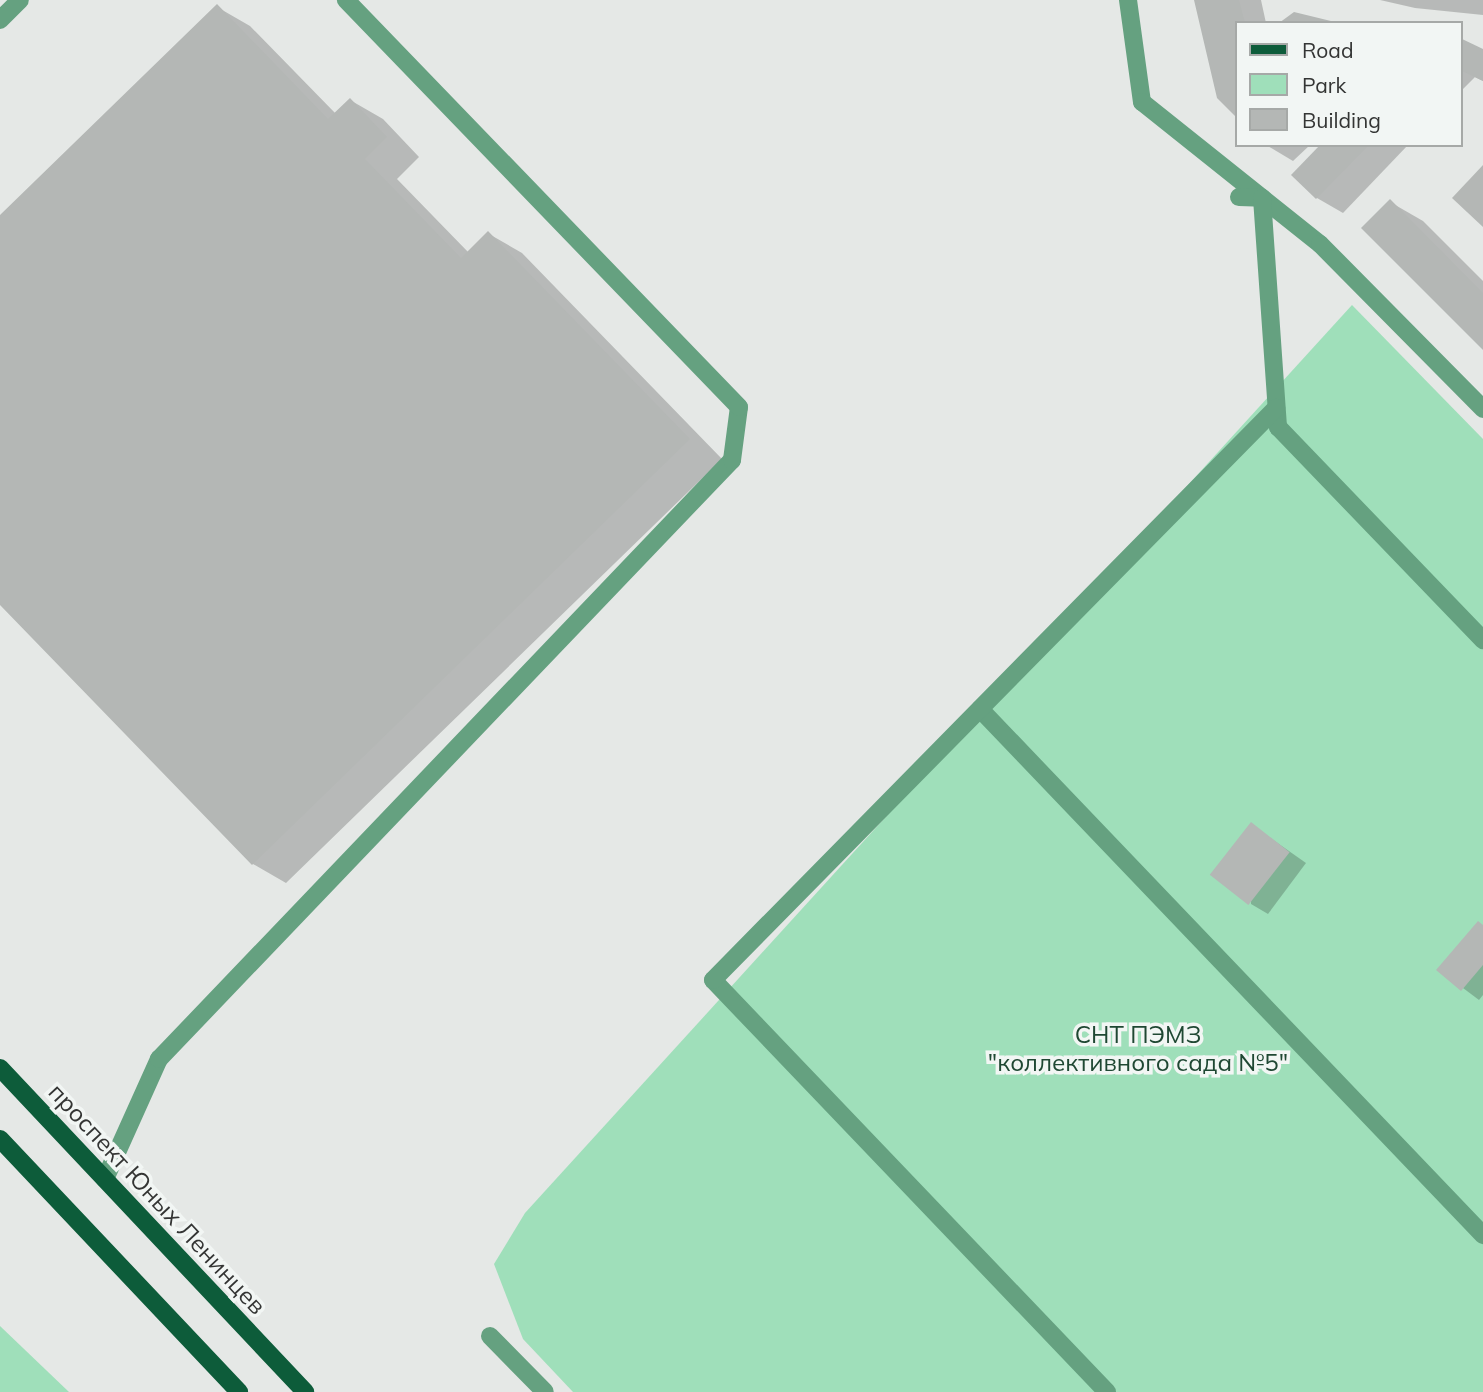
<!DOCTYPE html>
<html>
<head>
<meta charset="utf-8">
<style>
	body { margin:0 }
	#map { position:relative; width:1483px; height:1392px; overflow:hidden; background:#e5e8e6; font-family:Mulish,sans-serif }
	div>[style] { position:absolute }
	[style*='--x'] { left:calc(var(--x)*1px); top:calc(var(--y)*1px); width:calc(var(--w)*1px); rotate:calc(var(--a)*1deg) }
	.green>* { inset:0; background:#9fdfba }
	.shadow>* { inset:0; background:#0003 }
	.building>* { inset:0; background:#b4b7b5; transform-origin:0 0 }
	.minor>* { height:18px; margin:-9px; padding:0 9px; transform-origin:9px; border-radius:9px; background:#65a180 }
	.major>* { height:18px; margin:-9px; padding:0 9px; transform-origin:9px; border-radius:9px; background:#0d5c3a }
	span { translate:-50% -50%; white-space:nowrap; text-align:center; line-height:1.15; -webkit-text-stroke:7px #f2f6f4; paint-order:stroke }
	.park-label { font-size:24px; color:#1f4833 }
	.street-label { font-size:24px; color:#343534 }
	.legend { position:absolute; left:1235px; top:21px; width:228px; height:126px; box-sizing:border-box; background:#f2f6f4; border:2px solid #a6a9a7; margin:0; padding:9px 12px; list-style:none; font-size:21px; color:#343534 }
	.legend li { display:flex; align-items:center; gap:14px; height:35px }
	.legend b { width:35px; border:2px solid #a6a9a7 }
</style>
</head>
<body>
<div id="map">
	<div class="green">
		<div style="clip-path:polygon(1352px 305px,1483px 439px,1483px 1392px,573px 1392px,523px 1339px,494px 1264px,525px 1213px)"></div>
		<div style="clip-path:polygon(0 1326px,69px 1392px,0 1392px)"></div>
	</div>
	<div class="shadow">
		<div style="clip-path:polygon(1195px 0,1261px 0,1266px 23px,1236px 23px,1236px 114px,1219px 97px)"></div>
		<div style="clip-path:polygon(1380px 0,1483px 0,1483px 15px,1415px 8px)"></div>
		<div style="clip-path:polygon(217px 7px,250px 26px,336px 114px,350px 100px,383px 119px,419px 157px,397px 179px,469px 253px,489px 234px,522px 253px,722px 459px,286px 883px,253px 864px,0 603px,0 218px)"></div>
		<div style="clip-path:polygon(1460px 40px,1483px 51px,1483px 81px,1475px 77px,1460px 92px)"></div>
		<div style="clip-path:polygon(1266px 145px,1310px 145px,1293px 161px)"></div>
		<div style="clip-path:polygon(1322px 145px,1408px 145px,1343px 213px,1317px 198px,1293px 175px)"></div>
		<div style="clip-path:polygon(1390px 202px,1423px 221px,1483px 281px,1483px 347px)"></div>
		<div style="clip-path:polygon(1252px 825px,1306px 863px,1268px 914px,1251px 904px)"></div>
		<div style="clip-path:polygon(1483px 926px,1483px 995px,1479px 1000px,1439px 970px)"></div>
	</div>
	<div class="building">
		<div style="clip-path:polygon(1194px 0,1239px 0,1245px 23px,1236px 23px,1236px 117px,1217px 98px)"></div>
		<div style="clip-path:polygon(217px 4px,328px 119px,350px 98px,387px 137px,365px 159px,461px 258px,488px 231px,690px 439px,252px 865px,0 605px,0 215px)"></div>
		<div style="clip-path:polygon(1294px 12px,1335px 22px,1335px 23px,1279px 23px)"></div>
		<div style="clip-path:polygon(1460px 38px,1483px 49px,1483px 81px,1460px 70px)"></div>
		<div style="clip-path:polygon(1320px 145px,1369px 145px,1316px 199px,1291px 175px)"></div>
		<div style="clip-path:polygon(1483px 165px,1483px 227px,1452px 198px)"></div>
		<div style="clip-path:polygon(1390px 199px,1483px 293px,1483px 350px,1361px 228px)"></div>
		<div style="left:1251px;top:822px;width:49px;height:67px;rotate:38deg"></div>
		<div style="clip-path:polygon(1478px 921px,1483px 925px,1483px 965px,1461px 991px,1436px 970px)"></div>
	</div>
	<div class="minor">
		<div style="--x:1128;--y:0;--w:103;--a:82.2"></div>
		<div style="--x:1142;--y:102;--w:228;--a:38.6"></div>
		<div style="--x:1320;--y:244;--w:232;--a:45.3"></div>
		<div style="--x:0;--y:20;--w:28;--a:-45"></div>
		<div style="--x:1239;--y:197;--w:23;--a:2"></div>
		<div style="--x:1262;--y:198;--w:230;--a:86"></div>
		<div style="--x:1278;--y:427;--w:296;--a:46.1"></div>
		<div style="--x:980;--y:709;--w:728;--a:46.28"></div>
		<div style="--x:105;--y:1179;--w:132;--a:-65.8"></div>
		<div style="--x:159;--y:1059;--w:829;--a:-46.27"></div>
		<div style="--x:732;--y:460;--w:53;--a:-82.5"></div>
		<div style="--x:739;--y:407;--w:566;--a:-134"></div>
		<div style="--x:490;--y:1336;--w:78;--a:45.5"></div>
		<div style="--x:1107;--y:1392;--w:570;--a:-133.72"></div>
		<div style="--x:713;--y:980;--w:803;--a:-45.45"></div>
	</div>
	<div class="major">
		<div style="--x:0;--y:1068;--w:445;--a:46.7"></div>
		<div style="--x:0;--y:1139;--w:348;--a:46.6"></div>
	</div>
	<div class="park-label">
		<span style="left:1138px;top:1049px">СНТ ПЭМЗ<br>"коллективного сада №5"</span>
	</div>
	<div class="street-label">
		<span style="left:157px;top:1199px;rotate:47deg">проспект Юных Ленинцев</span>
	</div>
	<ul class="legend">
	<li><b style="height:9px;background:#0d5c3a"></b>Road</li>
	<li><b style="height:19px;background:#9fdfba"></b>Park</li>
	<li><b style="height:19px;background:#b4b7b5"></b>Building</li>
	</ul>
</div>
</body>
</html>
